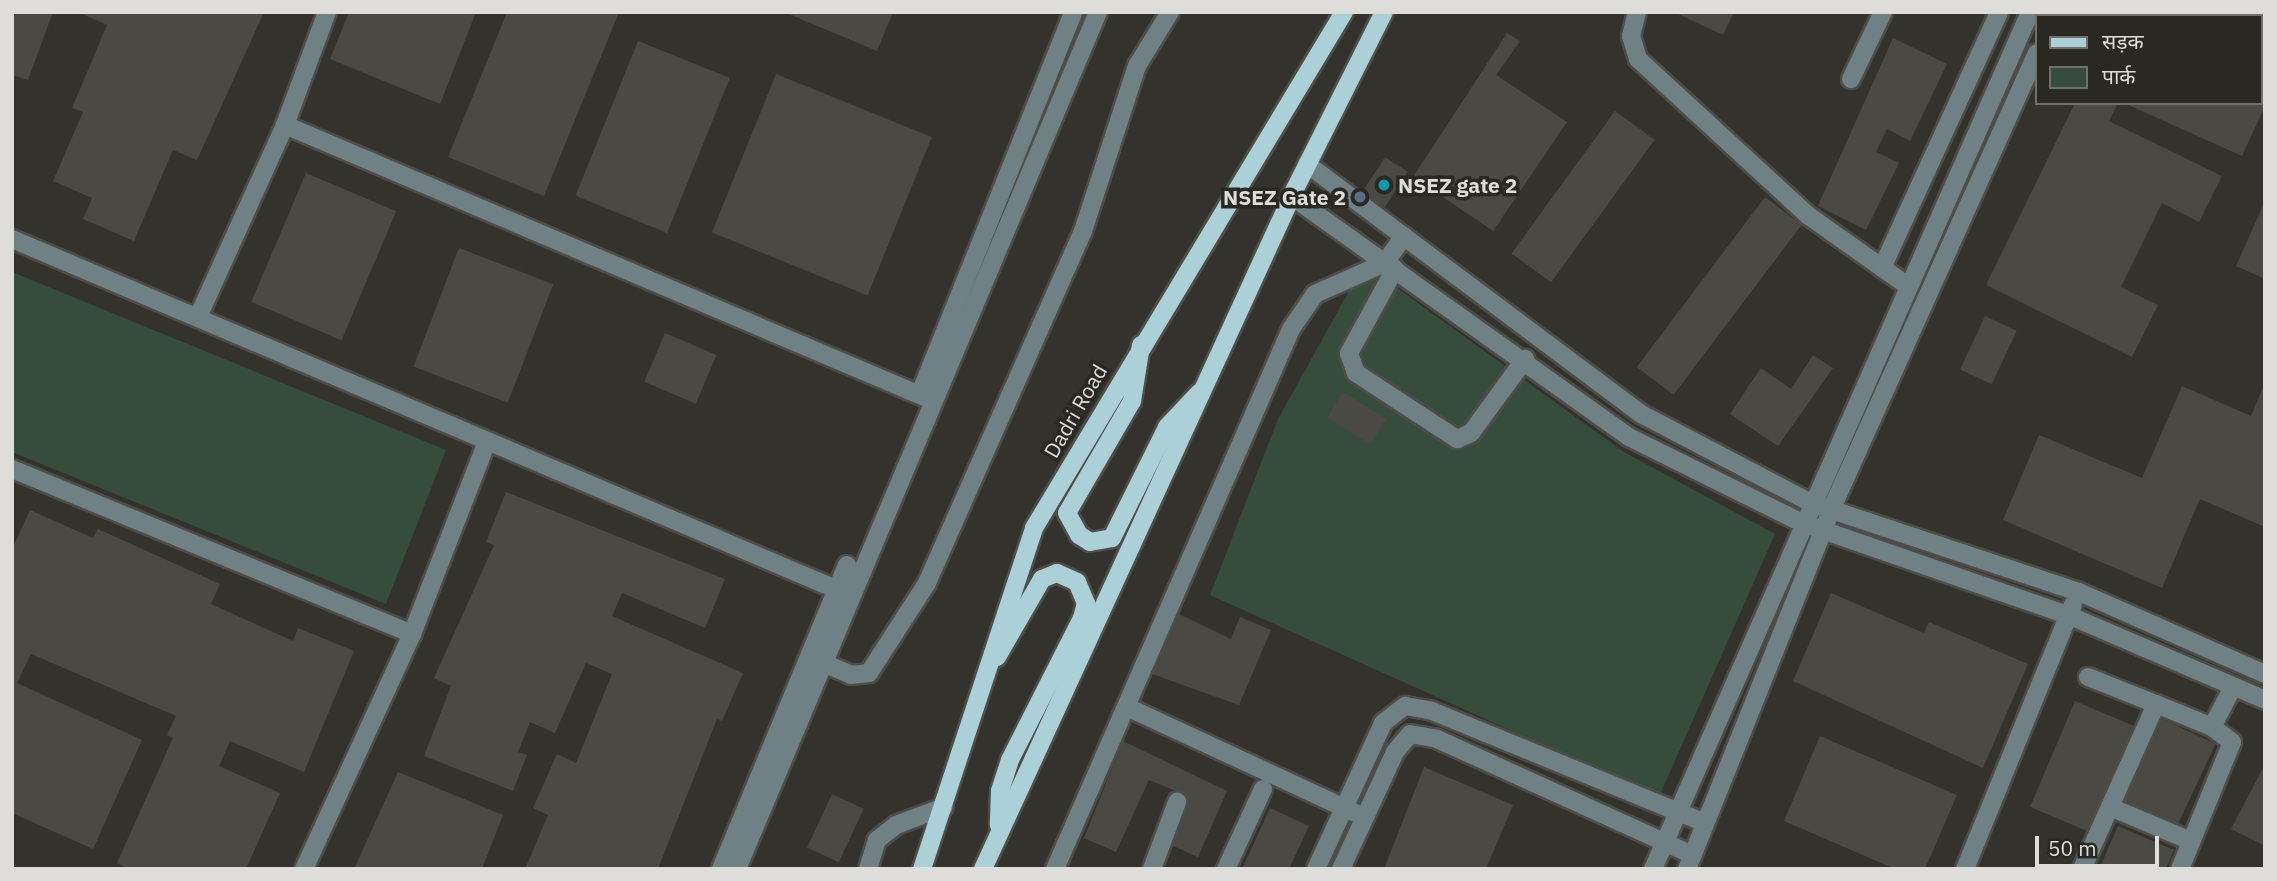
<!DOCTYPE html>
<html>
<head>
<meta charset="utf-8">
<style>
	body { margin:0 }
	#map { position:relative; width:2277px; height:881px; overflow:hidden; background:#33322c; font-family:"IBM Plex Sans","Noto Sans Devanagari",sans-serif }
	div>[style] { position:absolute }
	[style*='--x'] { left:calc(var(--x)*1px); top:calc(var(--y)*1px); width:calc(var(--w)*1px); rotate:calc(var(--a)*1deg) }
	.green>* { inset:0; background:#374d3c }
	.building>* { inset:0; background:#4a4943; transform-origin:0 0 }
	.roads { filter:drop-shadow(2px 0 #4e4d48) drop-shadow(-2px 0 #4e4d48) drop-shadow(0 2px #4e4d48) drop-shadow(0 -2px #4e4d48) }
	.minor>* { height:18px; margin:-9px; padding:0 9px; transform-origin:9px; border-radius:9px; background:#6f8184 }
	.major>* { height:18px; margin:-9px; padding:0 9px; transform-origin:9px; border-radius:9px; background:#acd0d7 }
	.dots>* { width:19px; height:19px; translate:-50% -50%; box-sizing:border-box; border:4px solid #292822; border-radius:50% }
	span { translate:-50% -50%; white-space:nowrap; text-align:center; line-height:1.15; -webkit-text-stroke:7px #292822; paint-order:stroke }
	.poi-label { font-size:21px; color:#deddd9; font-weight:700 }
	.left { translate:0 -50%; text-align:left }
	.right { translate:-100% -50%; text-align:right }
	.street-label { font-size:21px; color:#deddd9 }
	.frame { position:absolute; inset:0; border:14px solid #deddd9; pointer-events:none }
	.legend { position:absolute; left:2035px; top:14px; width:228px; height:91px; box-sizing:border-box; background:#292822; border:2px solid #71706b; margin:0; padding:9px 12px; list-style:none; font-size:21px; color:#deddd9 }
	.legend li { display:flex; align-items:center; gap:14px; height:35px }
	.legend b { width:35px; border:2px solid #71706b }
	.scale { position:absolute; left:2035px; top:836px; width:124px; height:32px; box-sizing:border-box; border:4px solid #deddd9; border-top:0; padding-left:9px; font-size:21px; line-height:24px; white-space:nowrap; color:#deddd9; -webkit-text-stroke:5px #292822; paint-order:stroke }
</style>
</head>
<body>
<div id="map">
	<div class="green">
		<div style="clip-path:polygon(1364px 264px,1624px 452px,1775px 534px,1659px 797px,1210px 595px,1278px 419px)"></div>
		<div style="clip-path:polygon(12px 272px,446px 450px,386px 604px,12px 452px)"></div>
	</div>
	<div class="building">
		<div style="clip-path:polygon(12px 12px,53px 12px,28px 80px,12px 75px)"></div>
		<div style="clip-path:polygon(78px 12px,264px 12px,197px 160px,173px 150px,134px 241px,83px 219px,92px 198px,53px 181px,83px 112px,72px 108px,107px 25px)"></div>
		<div style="clip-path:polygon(349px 12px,476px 12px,440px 104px,330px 59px)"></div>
		<div style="clip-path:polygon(507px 12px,619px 12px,544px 196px,448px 157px)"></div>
		<div style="clip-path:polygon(784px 12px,893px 12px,877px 51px)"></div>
		<div style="clip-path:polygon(1674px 12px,1734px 12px,1723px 35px)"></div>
		<div style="clip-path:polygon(1507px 33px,1520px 41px,1496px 75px,1567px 122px,1493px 231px,1413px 177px)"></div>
		<div style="clip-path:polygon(1893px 38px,1947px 64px,1910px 141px,1887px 129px,1876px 152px,1899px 163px,1866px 230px,1818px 206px)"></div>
		<div style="left:638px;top:41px;width:99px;height:167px;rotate:22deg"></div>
		<div style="left:776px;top:74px;width:168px;height:171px;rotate:22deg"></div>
		<div style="clip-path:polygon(2075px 103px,2118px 103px,2109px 121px,2222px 176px,2199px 222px,2162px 203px,2121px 287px,2158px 305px,2132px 357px,1986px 285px)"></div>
		<div style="clip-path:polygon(2124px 103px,2265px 103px,2265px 106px,2242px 156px)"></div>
		<div style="left:1615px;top:111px;width:49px;height:176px;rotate:36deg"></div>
		<div style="left:1385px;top:157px;width:27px;height:42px;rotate:33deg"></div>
		<div style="left:306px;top:173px;width:98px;height:140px;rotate:23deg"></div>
		<div style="left:1765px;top:197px;width:46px;height:213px;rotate:37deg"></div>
		<div style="clip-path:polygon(2265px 201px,2265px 279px,2236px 266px)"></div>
		<div style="left:459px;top:248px;width:101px;height:127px;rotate:21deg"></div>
		<div style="left:1985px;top:316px;width:35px;height:59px;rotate:25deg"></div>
		<div style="left:665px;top:333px;width:56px;height:53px;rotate:23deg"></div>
		<div style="clip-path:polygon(1813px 355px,1833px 368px,1778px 446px,1730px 414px,1761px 368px,1791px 389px)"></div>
		<div style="clip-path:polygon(2265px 383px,2265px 527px,2200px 499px,2162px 588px,2003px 520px,2039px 435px,2142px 478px,2182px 386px,2251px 416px)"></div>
		<div style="left:1343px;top:392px;width:51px;height:30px;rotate:32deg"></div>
		<div style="clip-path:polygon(506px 492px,725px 579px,705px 628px,622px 593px,612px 616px,743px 673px,722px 721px,717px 719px,658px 869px,525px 869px,548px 815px,533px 808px,557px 754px,576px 763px,612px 674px,586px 663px,555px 733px,530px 722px,518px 752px,527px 755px,513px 791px,424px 756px,451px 686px,434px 678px,494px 545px,486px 542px)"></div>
		<div style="clip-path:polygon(30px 510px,93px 538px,98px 529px,220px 584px,211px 604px,293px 641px,298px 628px,354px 651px,304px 772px,230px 741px,219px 766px,280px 793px,246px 869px,129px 869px,117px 863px,173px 738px,167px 735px,176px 716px,31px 654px,17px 683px,142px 740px,93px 849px,12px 813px,12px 549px)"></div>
		<div style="clip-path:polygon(1831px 593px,1924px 633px,1929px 622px,2028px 664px,1983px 768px,1793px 681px)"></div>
		<div style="clip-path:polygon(1179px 614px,1231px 639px,1240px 617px,1271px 630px,1239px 705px,1152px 674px)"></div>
		<div style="left:2075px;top:701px;width:64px;height:115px;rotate:23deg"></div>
		<div style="left:2162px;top:719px;width:59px;height:90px;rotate:25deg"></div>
		<div style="clip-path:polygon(1820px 736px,1957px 795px,1925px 869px,1895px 869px,1784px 821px)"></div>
		<div style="clip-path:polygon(1123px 741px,1227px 791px,1198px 857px,1173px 846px,1186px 795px,1149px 780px,1116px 852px,1084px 838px)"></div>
		<div style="clip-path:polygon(2265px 764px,2265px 846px,2231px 829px)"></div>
		<div style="clip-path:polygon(1424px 767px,1513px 805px,1486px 869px,1384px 869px)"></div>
		<div style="clip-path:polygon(398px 772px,503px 815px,482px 869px,354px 869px)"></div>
		<div style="left:832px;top:794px;width:35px;height:59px;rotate:25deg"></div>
		<div style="clip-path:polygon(1270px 808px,1309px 826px,1289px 869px,1242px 869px)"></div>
		<div style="clip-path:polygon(2118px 826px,2174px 850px,2166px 869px,2099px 869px)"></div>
	</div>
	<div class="roads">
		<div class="minor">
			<div style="--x:1637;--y:12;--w:25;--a:104"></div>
			<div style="--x:1631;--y:36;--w:24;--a:73"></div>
			<div style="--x:1638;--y:59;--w:232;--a:42.6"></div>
			<div style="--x:1809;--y:216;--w:121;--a:35.3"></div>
			<div style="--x:2054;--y:16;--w:4;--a:-76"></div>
			<div style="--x:1851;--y:79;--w:74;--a:-64.5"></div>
			<div style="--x:285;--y:125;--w:700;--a:23.05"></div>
			<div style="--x:1307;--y:164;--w:417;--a:36.8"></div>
			<div style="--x:1641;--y:414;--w:192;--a:27.6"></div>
			<div style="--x:1811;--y:503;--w:282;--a:18.4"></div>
			<div style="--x:2079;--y:592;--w:203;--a:23.8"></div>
			<div style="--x:1291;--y:196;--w:415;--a:35.5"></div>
			<div style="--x:1629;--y:437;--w:193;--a:26.4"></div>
			<div style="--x:1802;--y:523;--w:281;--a:19.1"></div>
			<div style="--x:2068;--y:615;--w:215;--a:23.3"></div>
			<div style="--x:12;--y:239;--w:905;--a:23.02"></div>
			<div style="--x:1882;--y:268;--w:281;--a:-65.4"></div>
			<div style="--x:1395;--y:269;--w:96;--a:118.7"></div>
			<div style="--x:1349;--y:353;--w:21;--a:71"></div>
			<div style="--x:1356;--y:373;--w:121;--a:33.2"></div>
			<div style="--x:1457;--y:439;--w:15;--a:-23"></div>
			<div style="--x:1471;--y:433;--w:92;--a:-53.9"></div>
			<div style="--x:198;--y:317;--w:211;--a:-65.6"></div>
			<div style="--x:285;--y:125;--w:121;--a:-69.6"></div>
			<div style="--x:921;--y:391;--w:408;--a:-68.1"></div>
			<div style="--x:12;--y:469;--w:433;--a:22.4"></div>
			<div style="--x:821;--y:662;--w:33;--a:23"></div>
			<div style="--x:851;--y:675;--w:18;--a:-6"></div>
			<div style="--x:869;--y:673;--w:107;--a:-57.2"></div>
			<div style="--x:927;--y:583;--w:385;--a:-66.1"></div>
			<div style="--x:1083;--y:231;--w:174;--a:-71.9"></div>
			<div style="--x:1137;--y:66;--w:63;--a:-58.6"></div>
			<div style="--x:2088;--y:677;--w:73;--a:21.7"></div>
			<div style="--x:1127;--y:707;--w:251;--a:24.9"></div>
			<div style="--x:2110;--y:807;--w:88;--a:22.8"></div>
			<div style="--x:304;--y:869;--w:259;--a:-65.3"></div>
			<div style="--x:412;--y:634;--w:206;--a:-68.7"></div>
			<div style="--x:721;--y:869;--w:329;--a:-67.5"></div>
			<div style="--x:737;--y:869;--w:930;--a:-67.16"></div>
			<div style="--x:868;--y:869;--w:30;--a:-73"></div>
			<div style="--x:877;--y:840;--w:24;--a:-38"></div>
			<div style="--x:896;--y:825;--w:51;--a:-20.6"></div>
			<div style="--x:1055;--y:869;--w:589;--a:-66.39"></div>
			<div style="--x:1291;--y:329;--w:42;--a:-55.6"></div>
			<div style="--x:1315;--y:294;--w:77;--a:-23.9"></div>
			<div style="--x:1385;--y:263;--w:33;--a:-55"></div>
			<div style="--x:1152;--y:869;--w:72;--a:-69.5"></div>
			<div style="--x:1226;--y:869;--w:88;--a:-65.2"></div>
			<div style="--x:1316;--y:869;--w:161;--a:-65.3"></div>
			<div style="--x:1383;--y:723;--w:28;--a:-38"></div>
			<div style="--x:1405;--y:706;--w:27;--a:10"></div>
			<div style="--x:1432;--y:711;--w:295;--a:22.3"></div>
			<div style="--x:1341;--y:869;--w:129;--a:-65.2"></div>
			<div style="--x:1395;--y:752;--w:23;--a:-50"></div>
			<div style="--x:1410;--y:734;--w:27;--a:10"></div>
			<div style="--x:1437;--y:739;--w:281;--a:24.4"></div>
			<div style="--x:1653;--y:869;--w:936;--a:-66.25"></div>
			<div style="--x:1687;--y:869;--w:387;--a:-68.1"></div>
			<div style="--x:1831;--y:510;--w:501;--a:-65.74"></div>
			<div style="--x:1965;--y:869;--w:285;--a:-67.8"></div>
			<div style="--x:2082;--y:869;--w:181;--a:-65.8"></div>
			<div style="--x:2156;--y:704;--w:61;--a:22.3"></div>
			<div style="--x:2212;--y:727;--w:45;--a:-62.3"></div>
			<div style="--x:2180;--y:869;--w:137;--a:-67.7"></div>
			<div style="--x:2232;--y:742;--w:25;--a:-143"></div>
		</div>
		<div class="major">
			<div style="--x:1141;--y:345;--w:57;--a:99.1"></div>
			<div style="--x:1132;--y:401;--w:129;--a:120.1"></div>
			<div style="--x:1067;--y:513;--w:25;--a:61"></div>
			<div style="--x:1079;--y:535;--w:13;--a:32"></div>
			<div style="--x:1090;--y:542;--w:22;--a:-10"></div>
			<div style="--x:1112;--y:538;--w:124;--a:-63.6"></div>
			<div style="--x:1167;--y:427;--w:47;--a:-46.7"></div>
			<div style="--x:997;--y:657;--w:90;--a:-60"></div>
			<div style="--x:1042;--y:579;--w:16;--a:-22"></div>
			<div style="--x:1057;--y:573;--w:22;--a:24"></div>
			<div style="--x:1077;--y:582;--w:23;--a:67"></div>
			<div style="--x:1086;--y:603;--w:16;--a:105"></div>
			<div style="--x:1082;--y:618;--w:159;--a:116.9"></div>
			<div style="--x:1010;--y:760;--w:33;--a:108"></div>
			<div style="--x:1000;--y:791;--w:34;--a:92"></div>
			<div style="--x:922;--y:869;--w:359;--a:-71.8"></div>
			<div style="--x:1034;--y:528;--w:602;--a:-59"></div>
			<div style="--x:983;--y:869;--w:748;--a:-65.35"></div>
			<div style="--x:1295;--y:189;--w:198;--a:-63.3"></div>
		</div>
	</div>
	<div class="dots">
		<div style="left:1384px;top:185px;background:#0f9aa8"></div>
		<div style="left:1360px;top:197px;background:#5c6f8a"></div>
	</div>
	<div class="poi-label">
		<span class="left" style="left:1398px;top:185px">NSEZ gate 2</span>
		<span class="right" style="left:1346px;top:197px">NSEZ Gate 2</span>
	</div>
	<div class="street-label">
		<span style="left:1075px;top:411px;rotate:-60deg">Dadri Road</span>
	</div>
	<div class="frame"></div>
	<ul class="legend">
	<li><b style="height:9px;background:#acd0d7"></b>सड़क</li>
	<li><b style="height:19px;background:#374d3c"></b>पार्क</li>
	</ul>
	<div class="scale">50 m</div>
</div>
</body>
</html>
